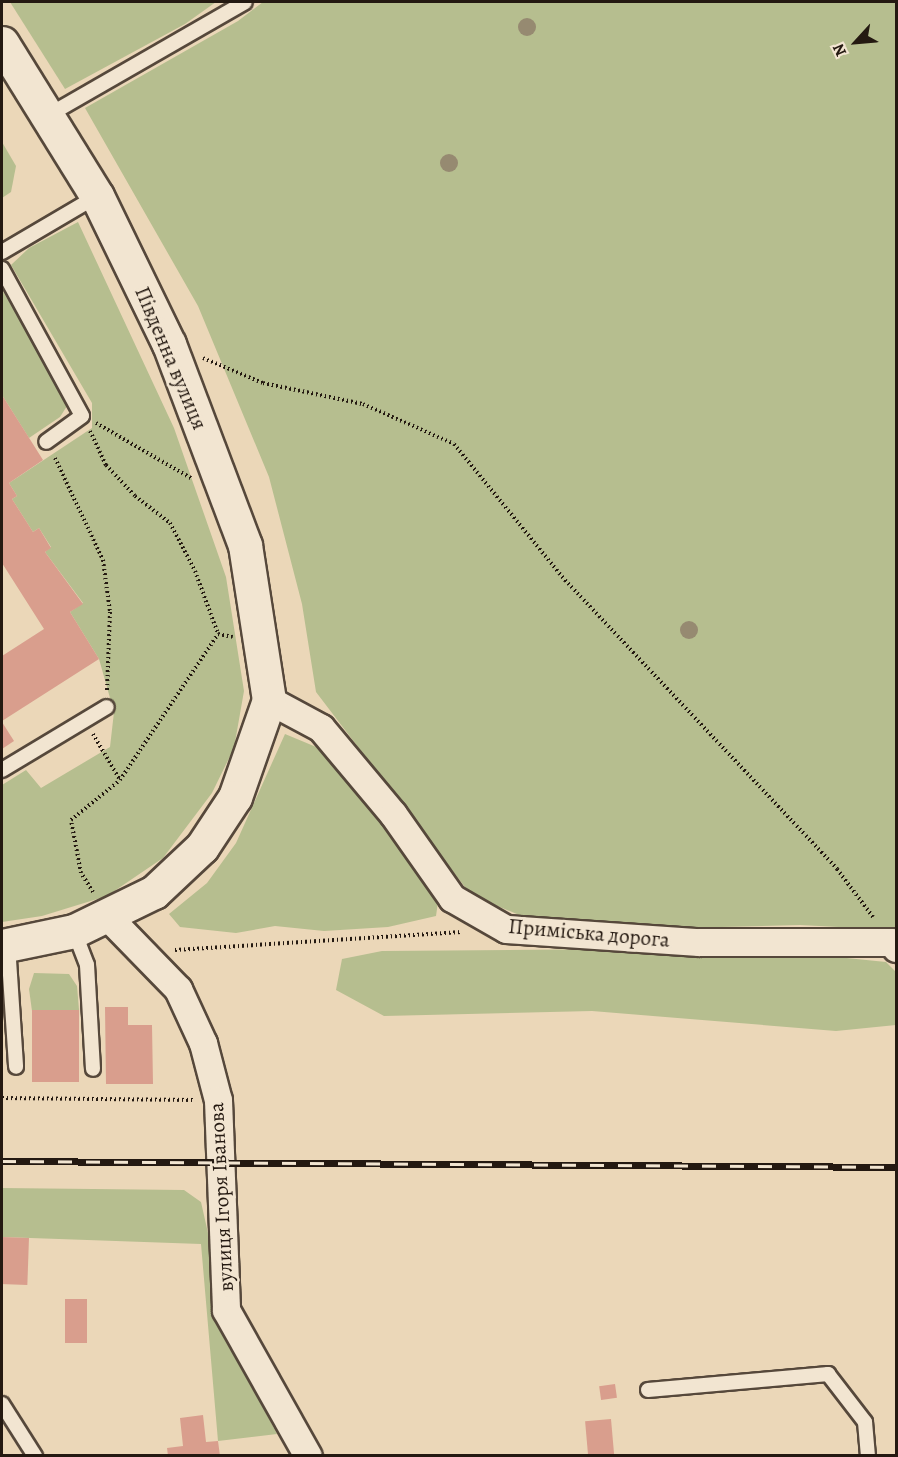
<!DOCTYPE html>
<html>
<head>
<meta charset="utf-8">
<style>
	body { margin:0 }
	#map { position:relative; width:898px; height:1457px; overflow:hidden; background:#ebd7b8; font-family:Alegreya,serif }
	div>[style] { position:absolute }
	[style*='--x'] { left:calc(var(--x)*1px); top:calc(var(--y)*1px); width:calc(var(--w)*1px); rotate:calc(var(--a)*1deg) }
	.green>* { inset:0; background:#b6be8f }
	.building>* { inset:0; background:#d99e8d; transform-origin:0 0 }
	.path>* { height:4px; margin-top:-2px; transform-origin:0; background:repeating-linear-gradient(90deg,#241911 0 1.5px,transparent 0 4.5px) }
	.roads { filter:drop-shadow(2px 0 #56483b) drop-shadow(-2px 0 #56483b) drop-shadow(0 2px #56483b) drop-shadow(0 -2px #56483b) }
	.service>* { height:14px; margin:-7px; padding:0 7px; transform-origin:7px; border-radius:7px; background:#f2e5d1 }
	.minor>* { height:27px; margin:-13.5px; padding:0 13.5px; transform-origin:13.5px; border-radius:13.5px; background:#f2e5d1 }
	.tertiary>* { height:33px; margin:-16.5px; padding:0 16.5px; transform-origin:16.5px; border-radius:16.5px; background:#f2e5d1 }
	.rail>* { height:7px; margin-top:-3.5px; transform-origin:0; background:repeating-linear-gradient(90deg,#f2e5d1 0 14px,#241911 0 28px); box-sizing:border-box; border-block:2px solid #241911 }
	.trees>* { width:18px; height:18px; margin:-9px; border-radius:50%; background:#968a71 }
	span { translate:-50% -50%; white-space:nowrap; text-align:center; line-height:1.15; -webkit-text-stroke:5px #f2e5d1; paint-order:stroke }
	.street-label { font-size:21px; color:#241911 }
	.frame { position:absolute; inset:0; border:3px solid #241911; pointer-events:none }
	.north { position:absolute; left:826px; top:12px; width:60px; height:60px; -webkit-text-stroke:4px #f2e5d1; paint-order:stroke; rotate:244deg; font-size:16px; font-weight:700; line-height:24px; text-align:center; color:#241911 }
	.north::after { content:''; display:block; margin:auto; width:21px; height:27px; background:#241911; clip-path:polygon(50% 0,100% 100%,50% 72%,0 100%) }
</style>
</head>
<body>
<div id="map">
	<div class="green">
		<div style="clip-path:polygon(10px 2px,216px 2px,185px 24px,65px 89px)"></div>
		<div style="clip-path:polygon(263px 2px,896px 2px,896px 930px,800px 925px,637px 929px,524px 917px,471px 895px,316px 692px,302px 604px,269px 477px,198px 306px,85px 108px,238px 21px)"></div>
		<div style="clip-path:polygon(2px 142px,16px 166px,11px 192px,2px 198px)"></div>
		<div style="clip-path:polygon(78px 222px,174px 428px,226px 577px,244px 691px,234px 748px,212px 793px,163px 858px,107px 896px,42px 916px,2px 922px,2px 785px,26px 770px,41px 788px,110px 747px,114px 712px,99px 659px,70px 612px,83px 603px,45px 552px,51px 547px,39px 528px,33px 532px,12px 499px,17px 496px,9px 483px,92px 428px,92px 403px,11px 265px,29px 248px)"></div>
		<div style="clip-path:polygon(2px 290px,62px 388px,67px 406px,60px 417px,29px 438px,2px 395px)"></div>
		<div style="clip-path:polygon(285px 734px,321px 749px,356px 787px,402px 845px,438px 902px,436px 916px,388px 927px,324px 931px,275px 926px,236px 933px,180px 927px,169px 914px,207px 883px,236px 843px)"></div>
		<div style="clip-path:polygon(618px 949px,797px 953px,886px 962px,896px 972px,896px 1025px,836px 1031px,592px 1011px,384px 1016px,336px 990px,342px 959px,382px 951px)"></div>
		<div style="clip-path:polygon(34px 973px,69px 974px,77px 986px,79px 1010px,32px 1011px,29px 989px)"></div>
		<div style="clip-path:polygon(2px 1188px,184px 1190px,201px 1202px,208px 1233px,216px 1317px,277px 1434px,218px 1441px,201px 1244px,2px 1237px)"></div>
	</div>
	<div class="building">
		<div style="clip-path:polygon(2px 395px,43px 460px,9px 483px,17px 496px,12px 499px,33px 532px,39px 528px,51px 548px,45px 552px,83px 604px,70px 612px,99px 659px,2px 721px,2px 656px,44px 629px,2px 563px)"></div>
		<div style="clip-path:polygon(2px 722px,14px 741px,2px 749px)"></div>
		<div style="clip-path:polygon(105px 1007px,128px 1007px,128px 1025px,152px 1025px,153px 1084px,106px 1084px)"></div>
		<div style="left:79px;top:1010px;width:72px;height:47px;rotate:90deg"></div>
		<div style="left:2px;top:1237px;width:27px;height:47px;rotate:2deg"></div>
		<div style="left:65px;top:1299px;width:22px;height:44px"></div>
		<div style="left:615px;top:1384px;width:14px;height:16px;rotate:82deg"></div>
		<div style="clip-path:polygon(203px 1415px,206px 1442px,218px 1441px,220px 1456px,168px 1456px,167px 1448px,183px 1446px,180px 1418px)"></div>
		<div style="left:611px;top:1419px;width:37px;height:26px;rotate:85deg"></div>
	</div>
	<div class="path">
		<div style="--x:203;--y:358;--w:65;--a:22.6"></div>
		<div style="--x:263;--y:383;--w:102;--a:11.9"></div>
		<div style="--x:363;--y:404;--w:99;--a:23.7"></div>
		<div style="--x:454;--y:444;--w:176;--a:50.8"></div>
		<div style="--x:565;--y:580;--w:397;--a:46.7"></div>
		<div style="--x:837;--y:869;--w:60;--a:53.1"></div>
		<div style="--x:96;--y:423;--w:110;--a:30.1"></div>
		<div style="--x:90;--y:431;--w:38;--a:65"></div>
		<div style="--x:106;--y:465;--w:42;--a:46.9"></div>
		<div style="--x:135;--y:496;--w:44;--a:37.6"></div>
		<div style="--x:170;--y:523;--w:54;--a:62.5"></div>
		<div style="--x:195;--y:571;--w:67;--a:69.9"></div>
		<div style="--x:55;--y:458;--w:113;--a:64.8"></div>
		<div style="--x:103;--y:560;--w:52;--a:82.3"></div>
		<div style="--x:110;--y:612;--w:79;--a:92.2"></div>
		<div style="--x:93;--y:734;--w:53;--a:59.6"></div>
		<div style="--x:120;--y:780;--w:176;--a:-56.1"></div>
		<div style="--x:218;--y:634;--w:15;--a:11"></div>
		<div style="--x:93;--y:892;--w:22;--a:-122"></div>
		<div style="--x:81;--y:873;--w:54;--a:-100.7"></div>
		<div style="--x:71;--y:820;--w:63;--a:-39.2"></div>
		<div style="--x:175;--y:950;--w:287;--a:-3.6"></div>
		<div style="--x:2;--y:1098;--w:192;--a:0.6"></div>
	</div>
	<div class="roads">
		<div class="service">
			<div style="--x:47;--y:116;--w:228;--a:-29.9"></div>
			<div style="--x:2;--y:252;--w:110;--a:-30.5"></div>
			<div style="--x:2;--y:269;--w:167;--a:61.4"></div>
			<div style="--x:82;--y:416;--w:44;--a:144.2"></div>
			<div style="--x:2;--y:770;--w:122;--a:-31"></div>
			<div style="--x:74;--y:931;--w:36;--a:69"></div>
			<div style="--x:87;--y:965;--w:104;--a:86.7"></div>
			<div style="--x:8;--y:945;--w:122;--a:86.2"></div>
			<div style="--x:648;--y:1390;--w:181;--a:-5.1"></div>
			<div style="--x:828;--y:1374;--w:61;--a:52.4"></div>
			<div style="--x:865;--y:1422;--w:34;--a:85"></div>
			<div style="--x:2;--y:1404;--w:62;--a:57.6"></div>
		</div>
		<div class="minor">
			<div style="--x:269;--y:700;--w:59;--a:28.3"></div>
			<div style="--x:321;--y:728;--w:112;--a:50.1"></div>
			<div style="--x:393;--y:814;--w:103;--a:54.9"></div>
			<div style="--x:452;--y:898;--w:62;--a:29.9"></div>
			<div style="--x:506;--y:929;--w:193;--a:3.9"></div>
			<div style="--x:699;--y:942;--w:192;--a:0"></div>
			<div style="--x:891;--y:942;--w:8;--a:50"></div>
			<div style="--x:107;--y:916;--w:102;--a:45.8"></div>
			<div style="--x:178;--y:989;--w:60;--a:65.2"></div>
			<div style="--x:203;--y:1043;--w:59;--a:75.3"></div>
			<div style="--x:218;--y:1100;--w:210;--a:87.8"></div>
			<div style="--x:226;--y:1310;--w:167;--a:60.7"></div>
		</div>
		<div class="tertiary">
			<div style="--x:2;--y:43;--w:180;--a:58.2"></div>
			<div style="--x:97;--y:196;--w:165;--a:64.1"></div>
			<div style="--x:169;--y:344;--w:215;--a:69.3"></div>
			<div style="--x:245;--y:545;--w:157;--a:81.2"></div>
			<div style="--x:269;--y:700;--w:103;--a:109.3"></div>
			<div style="--x:235;--y:797;--w:60;--a:123.4"></div>
			<div style="--x:202;--y:847;--w:66;--a:136.8"></div>
			<div style="--x:154;--y:892;--w:89;--a:154"></div>
			<div style="--x:74;--y:931;--w:74;--a:168.2"></div>
		</div>
	</div>
	<div class="rail">
		<div style="--x:2;--y:1161;--w:894;--a:0.38"></div>
	</div>
	<div class="trees">
		<div style="left:527px;top:27px"></div>
		<div style="left:449px;top:163px"></div>
		<div style="left:689px;top:630px"></div>
	</div>
	<div class="street-label">
		<span style="left:171px;top:358px;rotate:67deg">Південна вулиця</span>
		<span style="left:589px;top:933px;rotate:5deg">Приміська дорога</span>
		<span style="left:221px;top:1197px;rotate:-93deg">вулиця Ігоря Іванова</span>
	</div>
	<div class="frame"></div>
	<div class="north">N</div>
</div>
</body>
</html>
